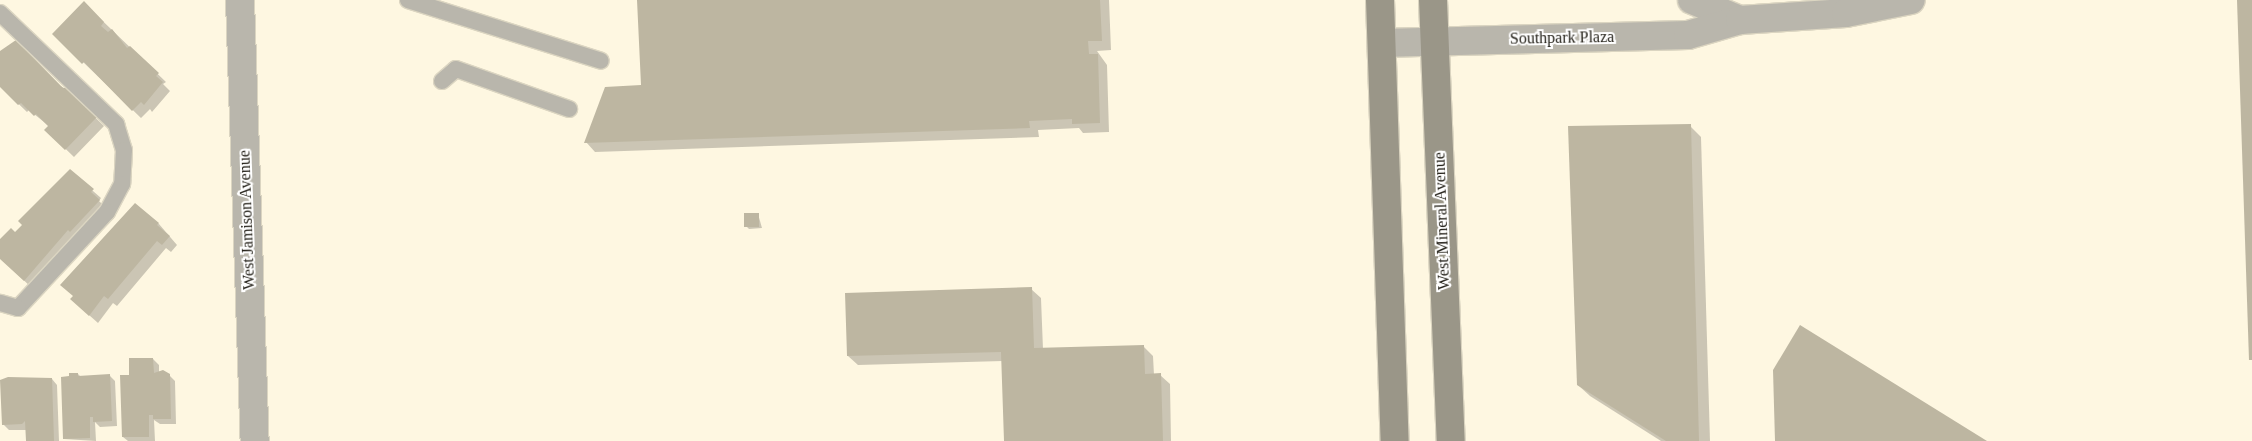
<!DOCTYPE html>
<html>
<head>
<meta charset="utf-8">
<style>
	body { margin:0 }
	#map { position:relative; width:2252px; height:441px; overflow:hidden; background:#fef7e1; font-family:"Times New Roman",serif }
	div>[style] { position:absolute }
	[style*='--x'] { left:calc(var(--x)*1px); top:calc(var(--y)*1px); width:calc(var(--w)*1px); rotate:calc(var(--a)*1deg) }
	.shadow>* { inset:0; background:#0003 }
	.building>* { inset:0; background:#bdb6a1; transform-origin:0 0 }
	.roads { filter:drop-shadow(1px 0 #dbd5c1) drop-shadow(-1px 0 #dbd5c1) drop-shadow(0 1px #dbd5c1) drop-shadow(0 -1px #dbd5c1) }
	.service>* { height:16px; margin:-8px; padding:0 8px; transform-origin:8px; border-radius:8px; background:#b9b6ac }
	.minor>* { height:28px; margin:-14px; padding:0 14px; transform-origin:14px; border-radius:14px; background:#b9b6ac }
	.secondary>* { height:28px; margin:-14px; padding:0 14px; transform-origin:14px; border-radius:14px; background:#9a9688 }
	span { translate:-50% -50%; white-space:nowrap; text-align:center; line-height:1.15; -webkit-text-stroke:4px #fff; paint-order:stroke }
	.street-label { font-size:16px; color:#232018 }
</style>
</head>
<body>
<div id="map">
	<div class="shadow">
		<div style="clip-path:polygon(638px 0,1109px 0,1111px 50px,1097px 51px,1107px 65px,1109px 132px,1083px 133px,1079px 128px,1038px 130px,1039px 137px,595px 152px,586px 142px,642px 86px)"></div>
		<div style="clip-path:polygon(84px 3px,166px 82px,163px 84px,170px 91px,152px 112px,150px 109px,141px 118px,54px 34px)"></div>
		<div style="clip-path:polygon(0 54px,66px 89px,104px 126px,74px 157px,46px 130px,49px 126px,29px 110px,27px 112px,0 86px)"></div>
		<div style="clip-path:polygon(1690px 126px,1701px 137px,1710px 441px,1661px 441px,1590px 396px,1578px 385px)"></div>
		<div style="clip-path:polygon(70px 171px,101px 198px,99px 201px,107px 209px,32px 288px,0 258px,0 241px,15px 234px)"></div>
		<div style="clip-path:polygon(136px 205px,159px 224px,177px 245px,171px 252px,166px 248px,117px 306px,113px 303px,98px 323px,80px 307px)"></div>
		<div style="clip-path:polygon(758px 214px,762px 228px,749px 229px,746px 226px)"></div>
		<div style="clip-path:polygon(1031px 289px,1041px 298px,1043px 349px,1143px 346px,1153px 356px,1154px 375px,1160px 375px,1170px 384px,1171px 441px,1005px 441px,1003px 361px,858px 365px,848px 356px)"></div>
		<div style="clip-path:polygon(153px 359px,159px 365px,159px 373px,169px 375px,175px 381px,176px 424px,160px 424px,154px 420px,155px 441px,128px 441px,123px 437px,131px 376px)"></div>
		<div style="clip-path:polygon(78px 374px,81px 377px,110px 376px,115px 381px,117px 426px,100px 427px,95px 422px,96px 441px,64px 439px)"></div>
		<div style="clip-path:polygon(52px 379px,57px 385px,59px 441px,27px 441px,27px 430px,9px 430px,3px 424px)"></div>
	</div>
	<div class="building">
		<div style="clip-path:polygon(637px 0,1100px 0,1102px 41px,1088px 41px,1089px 54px,1098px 54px,1100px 123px,1072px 124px,1072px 119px,1029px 121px,1030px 128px,584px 143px,605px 87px,641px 85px)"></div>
		<div style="clip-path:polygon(2237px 0,2252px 0,2252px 360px,2249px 360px)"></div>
		<div style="clip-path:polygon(84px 1px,104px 22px,101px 26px,108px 32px,112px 29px,127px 48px,130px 46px,159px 73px,156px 76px,163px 82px,144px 105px,141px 102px,132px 111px,84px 62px,82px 64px,52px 34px)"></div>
		<div style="clip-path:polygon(16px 40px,63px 88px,66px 88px,97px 117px,65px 150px,44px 130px,48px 126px,36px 114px,34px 116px,21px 103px,18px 105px,0 87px,0 51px)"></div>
		<div style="clip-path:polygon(1691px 124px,1699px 441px,1666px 441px,1577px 385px,1568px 126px)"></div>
		<div style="clip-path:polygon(70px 169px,94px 189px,91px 192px,100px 200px,70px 232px,68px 230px,24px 281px,0 259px,0 239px,11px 228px,15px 232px,22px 225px,18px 221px)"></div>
		<div style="clip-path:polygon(135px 203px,159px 223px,157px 225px,170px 236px,162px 245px,157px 241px,108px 299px,104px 296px,89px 316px,70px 299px,73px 296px,60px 285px)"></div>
		<div style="left:744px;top:213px;width:15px;height:14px"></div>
		<div style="clip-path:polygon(1032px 287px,1034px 348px,1144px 345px,1145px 374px,1161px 373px,1163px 441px,1004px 441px,1001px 352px,847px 356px,845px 293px)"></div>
		<div style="clip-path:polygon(1800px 325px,1987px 441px,1775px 441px,1773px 370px)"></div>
		<div style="clip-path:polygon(129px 358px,153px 358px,154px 373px,163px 370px,170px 374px,171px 419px,153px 419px,153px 415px,149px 415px,149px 437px,122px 437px,120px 375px,129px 375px)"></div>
		<div style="clip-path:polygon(69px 373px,78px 373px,78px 376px,110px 374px,112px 421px,93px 422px,93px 417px,90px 417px,90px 438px,63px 439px,61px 377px,69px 376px)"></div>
		<div style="clip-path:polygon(8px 377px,52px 378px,54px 441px,26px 441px,25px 421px,22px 424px,2px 425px,0 380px)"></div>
	</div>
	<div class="roads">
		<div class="service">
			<div style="--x:408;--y:0;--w:202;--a:17.5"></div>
			<div style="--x:0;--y:13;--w:161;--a:43.7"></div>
			<div style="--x:116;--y:124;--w:27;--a:73"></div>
			<div style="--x:124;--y:150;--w:34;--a:93"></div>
			<div style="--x:122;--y:184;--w:32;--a:118"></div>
			<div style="--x:107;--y:212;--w:131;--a:132.8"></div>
			<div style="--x:18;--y:308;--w:19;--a:-164"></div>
			<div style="--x:442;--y:81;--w:18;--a:-41"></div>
			<div style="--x:456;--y:69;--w:120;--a:19.5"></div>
		</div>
		<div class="minor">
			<div style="--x:240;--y:0;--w:441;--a:88.1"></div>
			<div style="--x:1692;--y:0;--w:52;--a:22.6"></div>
			<div style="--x:1382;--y:43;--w:306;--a:-1.5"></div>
			<div style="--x:1688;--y:35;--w:54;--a:-16.1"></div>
			<div style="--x:1740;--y:20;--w:106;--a:-3.8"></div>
			<div style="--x:1846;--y:13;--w:66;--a:-11.3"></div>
		</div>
		<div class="secondary">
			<div style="--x:1380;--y:0;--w:441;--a:88.1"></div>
			<div style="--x:1433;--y:0;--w:441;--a:87.7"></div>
		</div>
	</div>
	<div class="street-label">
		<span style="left:1562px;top:38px;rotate:-1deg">Southpark Plaza</span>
		<span style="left:247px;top:220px;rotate:-92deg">West Jamison Avenue</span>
		<span style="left:1442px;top:221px;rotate:-92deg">West Mineral Avenue</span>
	</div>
</div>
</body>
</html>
